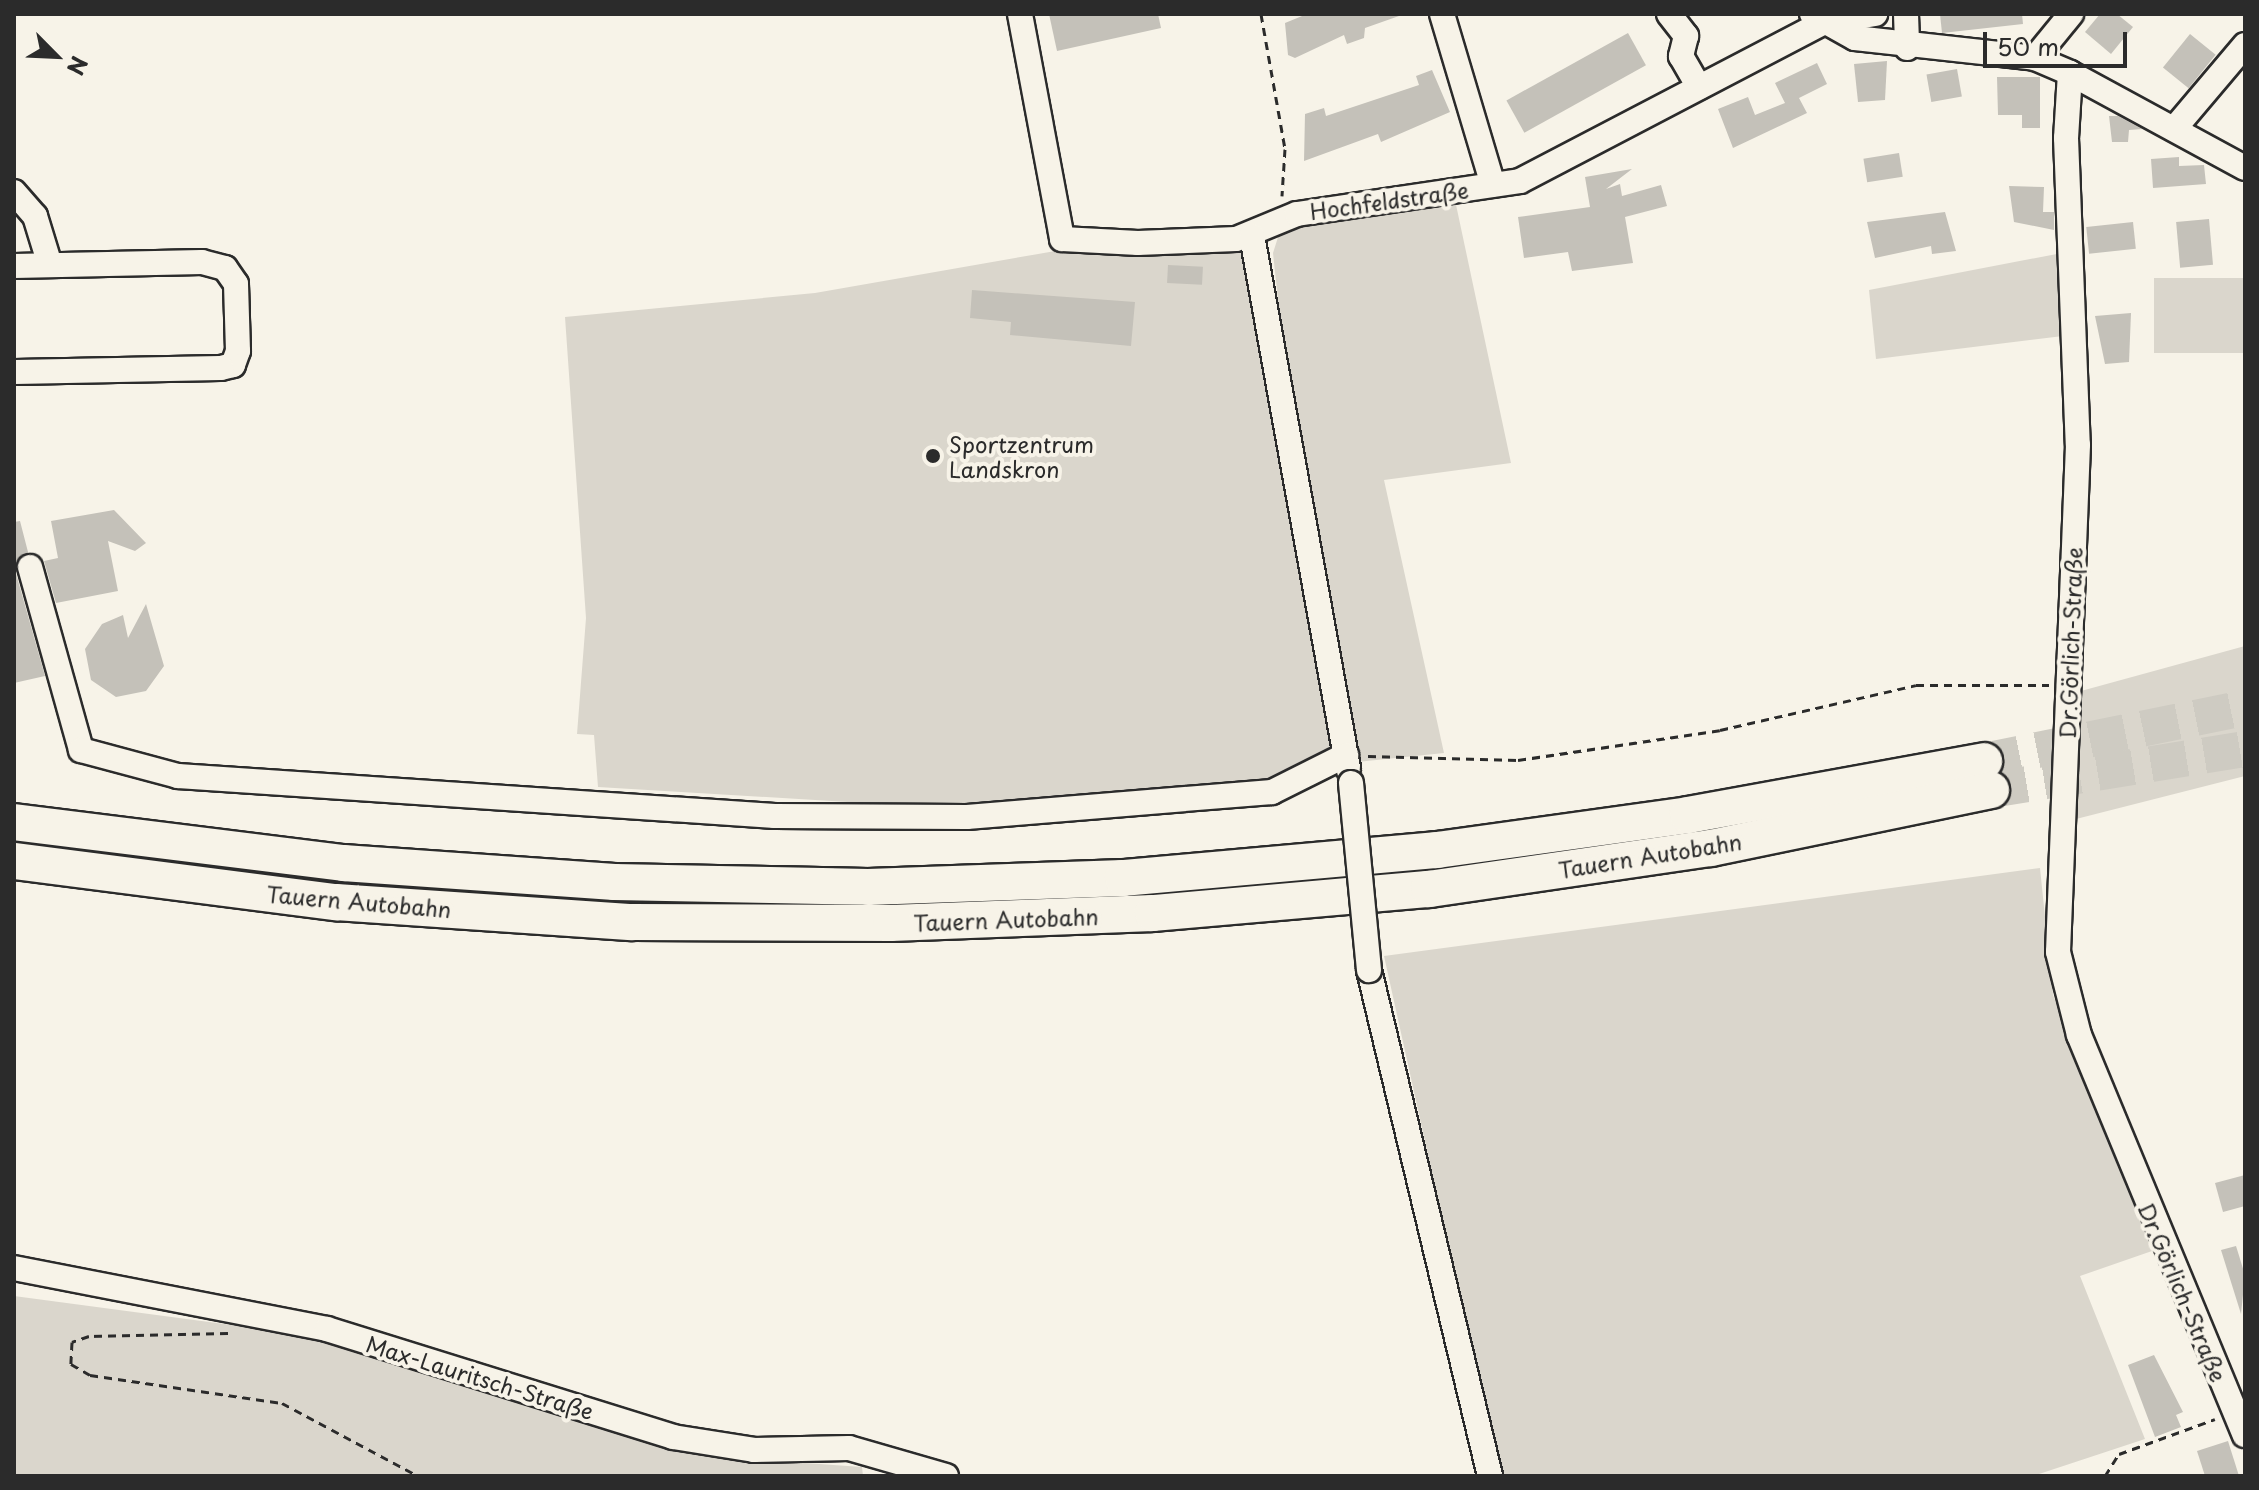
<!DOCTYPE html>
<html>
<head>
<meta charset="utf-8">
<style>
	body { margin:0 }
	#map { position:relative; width:2259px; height:1490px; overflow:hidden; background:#f7f3e8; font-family:"Playpen Sans",sans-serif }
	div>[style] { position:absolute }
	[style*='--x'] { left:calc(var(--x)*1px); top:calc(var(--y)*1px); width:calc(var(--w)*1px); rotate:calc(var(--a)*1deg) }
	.green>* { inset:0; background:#dad6cc; transform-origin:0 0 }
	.building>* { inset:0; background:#c4c1b9; transform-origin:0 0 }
	.highway-tunnel>* { height:36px; margin-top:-18px; transform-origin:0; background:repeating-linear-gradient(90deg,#cecbc2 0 36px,transparent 0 54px) }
	.path>* { height:3px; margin-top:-1.5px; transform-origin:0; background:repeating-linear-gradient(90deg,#2b2b2b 0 8px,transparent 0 14px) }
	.roads { filter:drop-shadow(2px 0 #2b2b2b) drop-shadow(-2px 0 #2b2b2b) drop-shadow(0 2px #2b2b2b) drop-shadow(0 -2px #2b2b2b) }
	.minor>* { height:24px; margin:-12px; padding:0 12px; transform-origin:12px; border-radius:12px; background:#f7f3e8 }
	.highway>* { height:36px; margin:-18px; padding:0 18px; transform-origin:18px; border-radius:18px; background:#f7f3e8 }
	.bridges { filter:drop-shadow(2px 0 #2b2b2b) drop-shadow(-2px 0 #2b2b2b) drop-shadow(0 2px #2b2b2b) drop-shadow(0 -2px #2b2b2b) }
	.minor-bridge>* { height:24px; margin:-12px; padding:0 12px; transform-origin:12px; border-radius:12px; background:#f7f3e8 }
	.dots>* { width:22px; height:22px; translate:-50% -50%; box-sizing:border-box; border:4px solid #f7f3e8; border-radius:50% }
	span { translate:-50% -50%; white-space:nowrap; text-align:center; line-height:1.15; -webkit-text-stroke:8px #f7f3e8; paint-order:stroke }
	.street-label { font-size:22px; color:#2b2b2b }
	.poi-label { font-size:22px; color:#2b2b2b }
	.left { translate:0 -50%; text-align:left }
	.frame { position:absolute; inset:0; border:16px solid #2b2b2b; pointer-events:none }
	.north { position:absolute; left:16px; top:16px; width:80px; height:80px; -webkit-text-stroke:6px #f7f3e8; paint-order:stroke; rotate:114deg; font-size:22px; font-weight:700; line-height:32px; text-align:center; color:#2b2b2b }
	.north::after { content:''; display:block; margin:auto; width:28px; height:36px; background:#2b2b2b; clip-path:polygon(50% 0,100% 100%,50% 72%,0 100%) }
	.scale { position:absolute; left:1983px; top:32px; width:144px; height:36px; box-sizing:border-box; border:4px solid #2b2b2b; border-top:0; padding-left:10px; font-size:24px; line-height:28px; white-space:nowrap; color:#2b2b2b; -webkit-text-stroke:6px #f7f3e8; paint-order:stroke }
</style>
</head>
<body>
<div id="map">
	<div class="green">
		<div style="clip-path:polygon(1455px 200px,1511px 463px,1384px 480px,1444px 753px,1357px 762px,1295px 456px,1273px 253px,1279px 234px,1295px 224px)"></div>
		<div style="clip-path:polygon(1254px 245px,1337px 736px,1319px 760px,1281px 778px,1056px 802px,897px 805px,598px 787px,594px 735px,577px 734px,586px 618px,565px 317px,815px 293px,1061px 250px)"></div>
		<div style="clip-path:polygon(2062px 253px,2063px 336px,1876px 359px,1869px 290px)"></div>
		<div style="left:2245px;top:278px;width:75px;height:91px;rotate:90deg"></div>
		<div style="clip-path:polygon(2245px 646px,2245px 776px,2076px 819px,2081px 691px)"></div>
		<div style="clip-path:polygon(2040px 868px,2053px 995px,2152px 1251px,2080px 1276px,2145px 1439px,2033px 1476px,1499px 1476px,1384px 956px)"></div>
		<div style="clip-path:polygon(14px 1296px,328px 1338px,705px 1456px,862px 1467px,863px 1476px,14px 1476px)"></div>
	</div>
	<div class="building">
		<div style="clip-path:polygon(1049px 14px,1158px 14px,1161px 28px,1057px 51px)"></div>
		<div style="clip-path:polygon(1307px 14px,1398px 14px,1399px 16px,1365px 28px,1364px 38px,1347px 44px,1344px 35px,1295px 58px,1288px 55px,1285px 23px)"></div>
		<div style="clip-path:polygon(1940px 14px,2022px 14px,2023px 24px,1942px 33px)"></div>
		<div style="clip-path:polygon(2100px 14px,2117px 14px,2133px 27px,2111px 54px,2085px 32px)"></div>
		<div style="left:1628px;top:33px;width:37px;height:139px;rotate:61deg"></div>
		<div style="left:2190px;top:34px;width:33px;height:43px;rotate:39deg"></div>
		<div style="clip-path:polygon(1887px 61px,1885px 100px,1858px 102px,1854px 64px)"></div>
		<div style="clip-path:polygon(1817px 63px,1827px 84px,1799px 98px,1807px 113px,1733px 148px,1718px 109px,1748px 97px,1755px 115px,1785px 103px,1775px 83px)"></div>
		<div style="left:1957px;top:69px;width:28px;height:31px;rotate:80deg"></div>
		<div style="clip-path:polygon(1432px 70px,1450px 112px,1381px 142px,1378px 134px,1304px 161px,1305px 114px,1324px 108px,1326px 116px,1419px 85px,1416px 76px)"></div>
		<div style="clip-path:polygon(1997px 77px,2040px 77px,2040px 128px,2022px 128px,2022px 115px,1998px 115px)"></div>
		<div style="clip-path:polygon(2109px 116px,2118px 116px,2142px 129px,2129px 130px,2128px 142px,2112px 142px)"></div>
		<div style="left:1899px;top:153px;width:24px;height:36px;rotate:81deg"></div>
		<div style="clip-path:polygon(2179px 157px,2179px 166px,2204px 165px,2206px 184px,2153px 188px,2151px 159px)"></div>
		<div style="clip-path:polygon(1632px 169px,1606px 189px,1620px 184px,1622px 196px,1661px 185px,1667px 206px,1625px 217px,1633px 263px,1572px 271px,1568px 252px,1524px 258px,1518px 217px,1590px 207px,1585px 177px)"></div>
		<div style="clip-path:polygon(2009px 186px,2044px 187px,2043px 212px,2054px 212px,2054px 230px,2014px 222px)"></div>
		<div style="clip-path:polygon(1945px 212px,1956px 251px,1932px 254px,1931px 246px,1875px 258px,1867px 222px)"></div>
		<div style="left:2209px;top:219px;width:46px;height:33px;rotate:85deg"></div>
		<div style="left:2133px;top:222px;width:27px;height:47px;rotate:84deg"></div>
		<div style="left:1168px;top:265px;width:35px;height:18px;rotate:3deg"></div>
		<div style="clip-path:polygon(972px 290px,1135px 302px,1131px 346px,1010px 335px,1011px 322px,970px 318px)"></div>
		<div style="clip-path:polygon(2131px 313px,2129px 362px,2105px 364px,2095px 316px)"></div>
		<div style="clip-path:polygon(114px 510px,146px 543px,135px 551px,108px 541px,118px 591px,56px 603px,44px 561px,58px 558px,51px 521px)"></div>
		<div style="clip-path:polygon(20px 521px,28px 552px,15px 570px,45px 676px,14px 683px,14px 522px)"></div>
		<div style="clip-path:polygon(146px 604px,164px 666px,146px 691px,116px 697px,91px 680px,85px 649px,102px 624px,123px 615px,128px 638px)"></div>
		<div style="clip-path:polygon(2245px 1175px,2245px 1206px,2223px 1212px,2215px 1183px)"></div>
		<div style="clip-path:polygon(2236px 1246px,2245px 1275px,2241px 1314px,2221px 1250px)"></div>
		<div style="clip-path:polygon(2154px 1355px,2183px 1412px,2176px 1415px,2181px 1427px,2155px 1437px,2128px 1365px)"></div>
		<div style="clip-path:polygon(2228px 1441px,2239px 1476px,2205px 1476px,2197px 1451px)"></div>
	</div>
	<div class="highway-tunnel">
		<div style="--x:1984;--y:761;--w:266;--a:-11.5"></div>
		<div style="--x:1991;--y:790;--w:257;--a:-9.2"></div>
	</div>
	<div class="path">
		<div style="--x:1261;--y:14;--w:137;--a:79.9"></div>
		<div style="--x:1285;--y:149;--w:47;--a:93.7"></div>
		<div style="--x:1368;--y:756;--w:150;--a:1.5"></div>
		<div style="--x:1518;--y:760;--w:204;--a:-8.4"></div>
		<div style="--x:1720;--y:730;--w:201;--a:-12.9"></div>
		<div style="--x:1916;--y:685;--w:133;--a:0"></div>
		<div style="--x:228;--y:1333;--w:139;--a:178.8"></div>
		<div style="--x:89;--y:1336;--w:18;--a:161"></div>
		<div style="--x:72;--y:1342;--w:22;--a:93"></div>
		<div style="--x:71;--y:1364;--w:22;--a:30"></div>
		<div style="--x:90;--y:1375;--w:194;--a:8.3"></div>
		<div style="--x:282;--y:1403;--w:154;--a:28.2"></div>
		<div style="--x:2105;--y:1476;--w:26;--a:-58"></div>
		<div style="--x:2119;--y:1454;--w:102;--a:-20"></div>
	</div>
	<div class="roads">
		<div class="minor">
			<div style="--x:1020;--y:14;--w:229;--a:79.4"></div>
			<div style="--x:1062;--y:239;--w:76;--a:3"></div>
			<div style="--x:1138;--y:243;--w:98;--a:-2.3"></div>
			<div style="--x:1236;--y:239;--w:66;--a:-22.3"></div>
			<div style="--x:1297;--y:214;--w:225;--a:-8.4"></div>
			<div style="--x:1520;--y:181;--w:341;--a:-27.6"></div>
			<div style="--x:1822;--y:23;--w:54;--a:-9.6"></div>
			<div style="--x:1442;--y:14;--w:178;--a:73.4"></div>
			<div style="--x:1669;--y:14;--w:28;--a:52"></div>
			<div style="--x:1686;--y:36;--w:21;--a:104"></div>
			<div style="--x:1681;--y:56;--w:36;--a:60"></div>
			<div style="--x:1812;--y:14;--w:49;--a:29.2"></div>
			<div style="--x:1855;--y:38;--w:181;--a:6.3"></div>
			<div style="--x:2035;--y:58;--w:38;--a:23"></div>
			<div style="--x:2070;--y:73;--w:65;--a:93.5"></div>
			<div style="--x:2066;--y:138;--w:307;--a:87.8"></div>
			<div style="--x:2078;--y:445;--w:507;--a:92.26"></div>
			<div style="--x:2058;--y:952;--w:86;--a:75.8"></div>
			<div style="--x:2079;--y:1035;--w:433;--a:67.5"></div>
			<div style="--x:1906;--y:14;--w:34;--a:88"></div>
			<div style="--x:2035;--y:58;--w:57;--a:-50.7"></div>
			<div style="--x:2070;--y:73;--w:199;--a:28.5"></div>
			<div style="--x:2174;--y:129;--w:110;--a:-49.8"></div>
			<div style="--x:14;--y:192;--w:32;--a:49"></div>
			<div style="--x:35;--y:216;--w:51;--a:73"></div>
			<div style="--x:1252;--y:236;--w:541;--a:79.77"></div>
			<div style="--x:14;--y:266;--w:188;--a:-1.2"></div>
			<div style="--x:202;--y:262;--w:24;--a:15"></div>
			<div style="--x:225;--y:268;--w:19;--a:55"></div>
			<div style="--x:236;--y:284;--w:67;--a:88.3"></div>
			<div style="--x:238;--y:351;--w:15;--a:110"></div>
			<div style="--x:233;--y:365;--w:12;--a:166"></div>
			<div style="--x:221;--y:368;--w:207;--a:178.9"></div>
			<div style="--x:30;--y:567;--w:190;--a:74.4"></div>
			<div style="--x:81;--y:750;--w:100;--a:15"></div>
			<div style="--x:178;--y:776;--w:598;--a:3.83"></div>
			<div style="--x:775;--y:816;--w:192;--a:0.3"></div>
			<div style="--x:967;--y:817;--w:306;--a:-4.7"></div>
			<div style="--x:1272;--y:792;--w:83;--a:-26.6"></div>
			<div style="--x:1369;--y:970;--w:520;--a:76.55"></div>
			<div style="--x:14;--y:1268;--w:319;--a:11"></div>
			<div style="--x:327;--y:1329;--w:362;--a:17.3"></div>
			<div style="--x:673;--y:1437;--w:82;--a:9.1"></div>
			<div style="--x:754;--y:1450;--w:95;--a:-1.2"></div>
			<div style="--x:849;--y:1448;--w:101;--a:16.1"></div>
		</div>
		<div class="highway">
			<div style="--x:14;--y:822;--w:332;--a:7.1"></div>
			<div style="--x:343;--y:863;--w:272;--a:4"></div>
			<div style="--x:614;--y:882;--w:254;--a:1.1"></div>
			<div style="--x:868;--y:887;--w:255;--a:-2"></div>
			<div style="--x:1123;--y:878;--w:315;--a:-5.1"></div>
			<div style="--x:1437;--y:850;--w:253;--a:-7.9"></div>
			<div style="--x:1688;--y:815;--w:301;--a:-10.3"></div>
			<div style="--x:14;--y:861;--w:325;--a:7.3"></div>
			<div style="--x:336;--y:902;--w:297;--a:3.9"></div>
			<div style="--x:632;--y:922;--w:259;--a:0.2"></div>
			<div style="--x:891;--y:923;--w:262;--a:-2.2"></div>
			<div style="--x:1153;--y:913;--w:277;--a:-5"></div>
			<div style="--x:1429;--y:889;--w:285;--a:-8.3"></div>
			<div style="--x:1711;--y:848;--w:286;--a:-11.7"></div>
		</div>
	</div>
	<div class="bridges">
		<div class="minor-bridge">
			<div style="--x:1351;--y:783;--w:188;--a:84.5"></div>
		</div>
	</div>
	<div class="dots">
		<div style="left:933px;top:456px;background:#2b2b2b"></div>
	</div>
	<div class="street-label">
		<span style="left:1389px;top:200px;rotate:-8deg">Hochfeldstraße</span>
		<span style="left:2070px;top:643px;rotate:-88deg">Dr.Görlich-Straße</span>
		<span style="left:1650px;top:855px;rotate:-9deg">Tauern Autobahn</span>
		<span style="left:359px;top:901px;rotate:5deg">Tauern Autobahn</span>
		<span style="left:1006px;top:919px;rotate:-2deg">Tauern Autobahn</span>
		<span style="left:2183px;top:1292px;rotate:67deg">Dr.Görlich-Straße</span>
		<span style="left:480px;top:1377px;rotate:17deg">Max-Lauritsch-Straße</span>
	</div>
	<div class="poi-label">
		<span class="left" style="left:949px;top:456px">Sportzentrum<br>Landskron</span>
	</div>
	<div class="frame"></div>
	<div class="north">N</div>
	<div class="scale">50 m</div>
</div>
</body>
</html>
